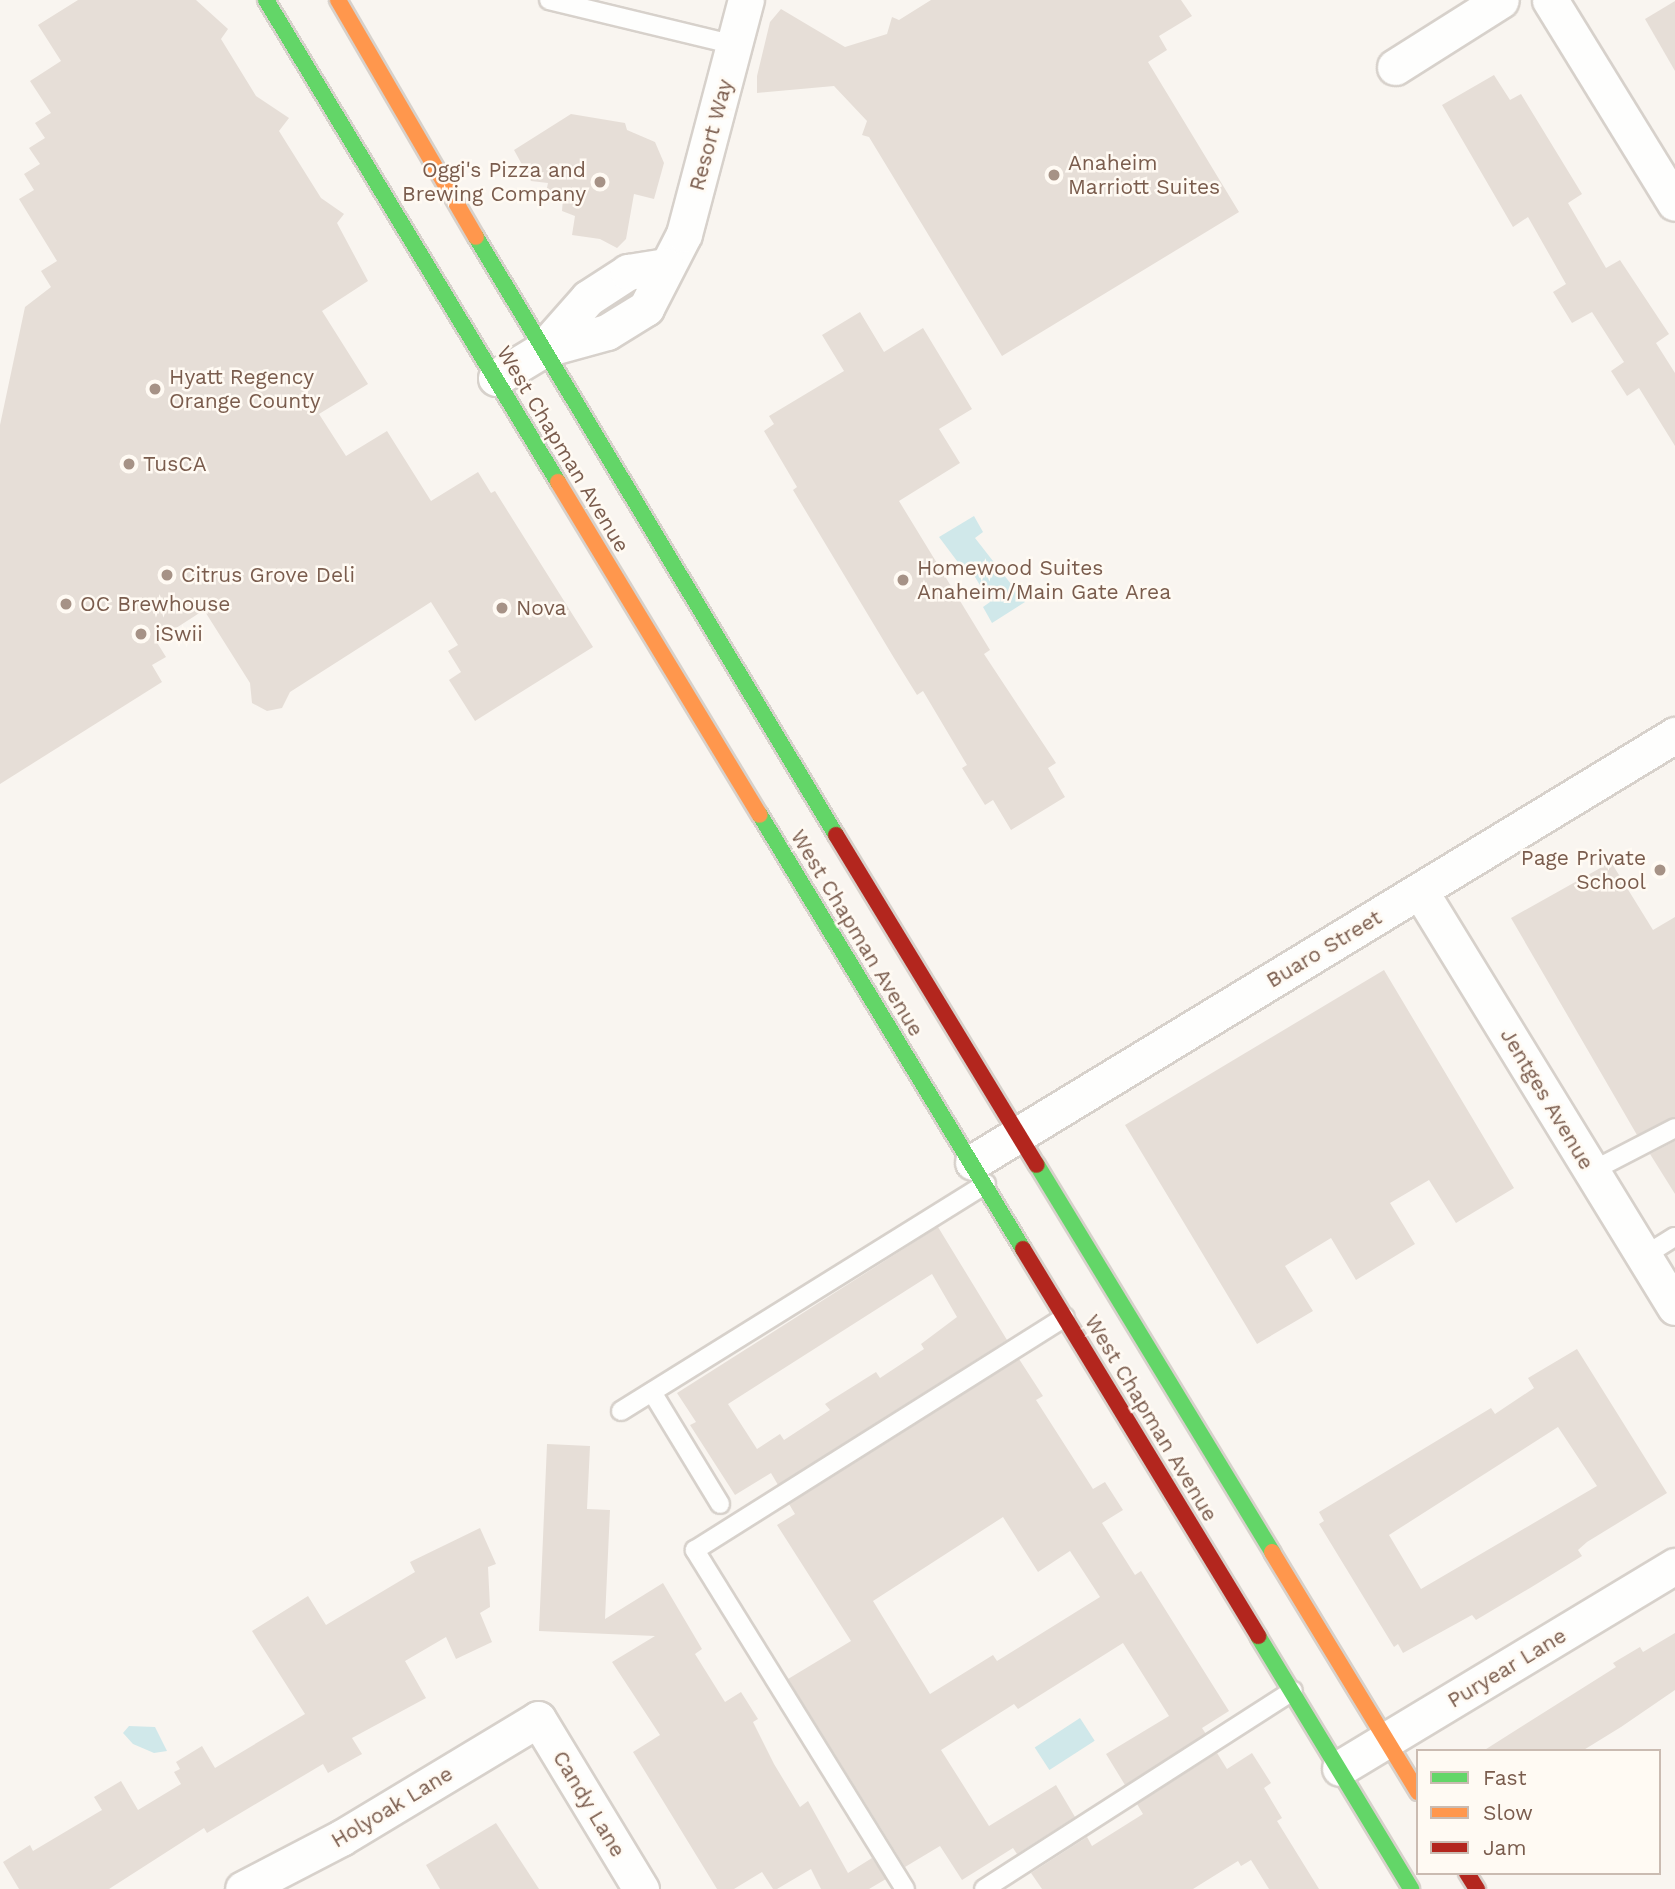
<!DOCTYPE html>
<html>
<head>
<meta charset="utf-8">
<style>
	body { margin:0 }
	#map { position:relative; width:1675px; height:1889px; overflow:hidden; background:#f9f5f0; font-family:"Work Sans",sans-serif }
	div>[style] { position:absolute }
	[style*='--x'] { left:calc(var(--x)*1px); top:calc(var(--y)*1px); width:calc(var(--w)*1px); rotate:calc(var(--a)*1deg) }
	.water>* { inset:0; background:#d0e8ea; transform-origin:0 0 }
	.building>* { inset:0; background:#e6ded7 }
	.roads { filter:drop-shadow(2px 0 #d7d1cb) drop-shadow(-2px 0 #d7d1cb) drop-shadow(0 2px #d7d1cb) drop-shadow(0 -2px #d7d1cb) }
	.lane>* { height:18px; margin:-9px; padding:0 9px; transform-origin:9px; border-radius:9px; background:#fefefd }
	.street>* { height:35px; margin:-17.5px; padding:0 17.5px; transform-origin:17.5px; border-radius:17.5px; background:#fefefd }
	.fast>* { height:16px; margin:-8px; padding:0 8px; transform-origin:8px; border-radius:8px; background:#63d668 }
	.slow>* { height:16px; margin:-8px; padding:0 8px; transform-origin:8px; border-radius:8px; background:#ff974d }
	.jam>* { height:16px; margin:-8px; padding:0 8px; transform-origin:8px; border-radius:8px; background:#b3261e }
	.dots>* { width:19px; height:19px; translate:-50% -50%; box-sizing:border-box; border:4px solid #fffaf3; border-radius:50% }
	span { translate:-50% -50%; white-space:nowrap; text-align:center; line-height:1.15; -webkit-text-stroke:5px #fffaf3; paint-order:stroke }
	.street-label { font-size:21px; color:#7a5c4d }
	.poi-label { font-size:21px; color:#7a5c4d }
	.left { translate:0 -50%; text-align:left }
	.right { translate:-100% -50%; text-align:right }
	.legend { position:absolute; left:1416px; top:1749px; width:245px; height:126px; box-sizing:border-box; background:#fffaf3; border:2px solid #cabbb1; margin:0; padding:9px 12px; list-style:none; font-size:21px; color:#7a5c4d }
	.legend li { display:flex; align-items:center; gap:14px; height:35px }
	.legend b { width:35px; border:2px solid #cabbb1 }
</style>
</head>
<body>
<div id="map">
	<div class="water">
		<div style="clip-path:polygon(974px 516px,983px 532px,975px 538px,1025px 602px,992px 623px,983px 607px,990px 602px,969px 567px,963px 569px,939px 537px)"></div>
		<div style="left:1080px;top:1718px;width:27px;height:54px;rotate:57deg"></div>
		<div style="clip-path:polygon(129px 1726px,155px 1727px,167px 1751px,154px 1753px,133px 1744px,123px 1733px)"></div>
	</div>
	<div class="building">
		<div style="clip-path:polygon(78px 0,196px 0,228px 29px,221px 39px,256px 96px,289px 118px,279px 131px,321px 198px,344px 214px,337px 223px,368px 281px,322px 311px,368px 384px,319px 414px,346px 456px,387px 431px,431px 501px,478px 472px,491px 493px,495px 491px,593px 647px,475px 721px,449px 680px,461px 672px,448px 651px,458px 645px,431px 602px,290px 692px,282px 708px,267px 711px,252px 703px,250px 683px,204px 610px,156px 641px,166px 657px,152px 665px,162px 682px,0 784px,0 425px,25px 307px,51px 287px,41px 271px,57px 261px,19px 199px,34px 190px,24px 174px,40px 164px,29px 148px,45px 138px,35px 123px,51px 113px,30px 81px,61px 61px,38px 25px)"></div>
		<div style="clip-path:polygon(931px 0,1181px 0,1192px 16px,1159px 36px,1167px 50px,1148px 62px,1239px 212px,1002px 356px,869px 137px,862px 135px,867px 121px,834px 86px,757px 93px,757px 76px,770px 22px,781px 9px,845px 47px,887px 34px,892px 17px,899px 20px)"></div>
		<div style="clip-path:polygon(1675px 1px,1675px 71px,1645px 19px)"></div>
		<div style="clip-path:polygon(1494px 75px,1510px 100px,1521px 94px,1582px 194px,1568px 203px,1606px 268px,1620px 260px,1669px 334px,1656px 343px,1675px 373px,1675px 446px,1639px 388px,1627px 396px,1611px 371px,1624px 362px,1592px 312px,1572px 323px,1553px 292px,1566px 284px,1528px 217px,1513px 227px,1442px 105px)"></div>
		<div style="clip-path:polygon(571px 114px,625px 123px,627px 130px,655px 142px,664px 163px,654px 199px,634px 194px,626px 239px,617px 248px,600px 239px,572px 235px,575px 216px,562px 211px,563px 199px,545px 197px,548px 183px,531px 181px,514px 150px)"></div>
		<div style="clip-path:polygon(860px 312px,884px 352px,923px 328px,972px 409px,939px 429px,960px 463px,899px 501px,990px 650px,984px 654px,1056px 763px,1048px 768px,1065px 797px,1011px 830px,993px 800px,985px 805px,962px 768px,967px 765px,923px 691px,917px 695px,894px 658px,793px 490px,797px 487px,764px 431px,774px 424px,769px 416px,844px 371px,822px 335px)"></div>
		<div style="clip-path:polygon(1611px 862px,1653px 930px,1675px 917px,1675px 1117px,1637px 1135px,1511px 918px)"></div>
		<div style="clip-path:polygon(1384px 970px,1514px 1188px,1456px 1223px,1429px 1180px,1390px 1203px,1415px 1244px,1356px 1280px,1331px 1238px,1285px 1266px,1313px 1311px,1257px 1344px,1125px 1125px)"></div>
		<div style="clip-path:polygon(1675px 1141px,1675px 1194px,1650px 1154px)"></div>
		<div style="clip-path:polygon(evenodd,938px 1227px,1007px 1340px,778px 1485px,771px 1473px,735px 1495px,690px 1425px,696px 1422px,677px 1393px,938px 1227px,932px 1274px,957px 1317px,921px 1344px,924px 1349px,880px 1378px,876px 1372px,825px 1404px,830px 1410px,784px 1440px,780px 1434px,757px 1449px,728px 1404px,932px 1274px)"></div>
		<div style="clip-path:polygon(evenodd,1577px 1349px,1667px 1493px,1587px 1542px,1578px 1550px,1582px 1556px,1530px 1588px,1476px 1620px,1472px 1615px,1403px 1653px,1398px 1644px,1394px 1647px,1319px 1524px,1324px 1521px,1319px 1512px,1491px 1408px,1495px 1414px,1534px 1388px,1528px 1378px,1577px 1349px,1558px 1427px,1597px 1486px,1421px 1589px,1389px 1535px,1558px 1427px)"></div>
		<div style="clip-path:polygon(evenodd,1019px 1359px,1043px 1396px,1036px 1400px,1093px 1489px,1105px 1482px,1123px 1510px,1102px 1523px,1135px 1575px,1141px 1571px,1229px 1711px,1202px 1728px,1206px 1734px,1125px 1785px,1106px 1754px,1169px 1716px,1123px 1643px,1018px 1709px,1014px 1704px,941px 1750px,989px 1826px,1056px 1785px,1075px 1817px,1017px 1854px,1013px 1848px,962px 1880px,940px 1846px,905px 1867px,788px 1679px,851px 1641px,777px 1525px,795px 1514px,789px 1504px,1019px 1359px,1003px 1517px,1038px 1572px,1070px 1551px,1100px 1597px,997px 1661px,993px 1655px,930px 1694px,873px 1601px,1003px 1517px)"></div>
		<div style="clip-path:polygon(547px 1444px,590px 1446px,587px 1509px,610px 1510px,605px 1619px,663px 1583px,702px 1649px,695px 1654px,725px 1702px,741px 1692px,758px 1719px,753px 1722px,774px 1764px,800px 1807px,808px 1801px,848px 1873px,872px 1858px,886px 1879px,869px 1889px,821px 1889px,811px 1869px,777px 1889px,773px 1889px,762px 1872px,734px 1889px,717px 1889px,633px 1752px,660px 1735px,612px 1662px,655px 1636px,539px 1631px)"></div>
		<div style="clip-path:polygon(480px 1528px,496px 1564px,488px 1567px,490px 1607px,480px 1613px,492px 1642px,456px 1659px,446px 1637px,405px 1661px,426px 1698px,352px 1738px,362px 1754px,328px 1773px,323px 1764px,207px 1833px,204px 1828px,109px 1889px,19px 1889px,3px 1862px,30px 1845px,33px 1851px,102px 1810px,94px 1797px,121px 1781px,138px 1810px,181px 1784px,174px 1772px,180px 1769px,176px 1762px,202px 1746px,215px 1768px,305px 1714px,252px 1631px,308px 1596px,326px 1625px,415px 1572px,410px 1562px)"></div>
		<div style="clip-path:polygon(1675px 1633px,1675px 1690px,1621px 1727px,1582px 1751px,1483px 1751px,1616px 1667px,1613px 1663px,1640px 1647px,1643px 1652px)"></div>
		<div style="clip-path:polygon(1217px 1753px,1227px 1769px,1252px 1753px,1271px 1783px,1264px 1788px,1282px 1818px,1277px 1821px,1319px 1889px,1269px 1889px,1251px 1860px,1241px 1866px,1238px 1861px,1193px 1889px,1042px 1889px,1031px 1873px,1087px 1837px,1092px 1846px,1143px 1814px,1137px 1804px)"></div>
		<div style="clip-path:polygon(496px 1823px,539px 1889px,440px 1889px,426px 1865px)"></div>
	</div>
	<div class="roads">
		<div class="lane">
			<div style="--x:549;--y:0;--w:191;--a:13.6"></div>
			<div style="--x:1592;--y:1171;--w:93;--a:-27.4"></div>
			<div style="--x:1644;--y:1256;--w:36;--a:-32"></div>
			<div style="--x:652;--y:1392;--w:131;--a:58.7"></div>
			<div style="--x:621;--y:1411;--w:430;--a:-31.9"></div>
			<div style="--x:905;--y:1889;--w:399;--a:-121.8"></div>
			<div style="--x:695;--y:1550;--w:437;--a:-32.2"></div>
			<div style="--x:984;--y:1889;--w:367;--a:-32.7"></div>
		</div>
		<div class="street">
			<div style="--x:1550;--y:0;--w:238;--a:58.4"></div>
			<div style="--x:1395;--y:67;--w:125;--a:-32.3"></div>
			<div style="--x:542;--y:350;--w:67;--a:-15.5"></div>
			<div style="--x:607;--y:332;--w:46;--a:-31.6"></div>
			<div style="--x:646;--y:308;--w:83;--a:-62.8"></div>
			<div style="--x:684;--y:234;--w:242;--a:-75.2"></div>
			<div style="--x:496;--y:378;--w:54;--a:-31.3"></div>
			<div style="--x:542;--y:350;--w:69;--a:-48.5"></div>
			<div style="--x:588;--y:298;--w:48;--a:-33"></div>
			<div style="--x:628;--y:272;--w:38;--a:-9"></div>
			<div style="--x:1420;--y:891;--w:488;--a:58.5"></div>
			<div style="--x:973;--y:1162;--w:822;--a:-31.31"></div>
			<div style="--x:1340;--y:1768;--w:391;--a:-31.1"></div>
			<div style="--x:243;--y:1889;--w:110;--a:-27.5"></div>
			<div style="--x:341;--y:1838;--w:230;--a:-31.1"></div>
			<div style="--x:538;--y:1719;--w:199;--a:58.8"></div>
		</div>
		<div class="fast">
			<div style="--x:266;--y:0;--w:564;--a:58.79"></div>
			<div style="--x:476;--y:237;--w:698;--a:58.95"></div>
			<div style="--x:760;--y:815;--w:507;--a:58.78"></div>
			<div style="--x:1037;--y:1165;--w:453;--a:58.7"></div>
			<div style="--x:1258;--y:1636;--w:296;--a:58.8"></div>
		</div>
		<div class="slow">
			<div style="--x:338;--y:0;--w:274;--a:59.8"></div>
			<div style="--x:558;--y:482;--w:389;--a:58.8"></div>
			<div style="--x:1272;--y:1552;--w:281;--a:58.7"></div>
		</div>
		<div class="jam">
			<div style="--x:836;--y:835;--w:386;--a:58.7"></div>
			<div style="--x:1023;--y:1249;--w:453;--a:58.7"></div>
			<div style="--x:1467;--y:1873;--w:19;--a:58"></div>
		</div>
	</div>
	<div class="dots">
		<div style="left:1054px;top:175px;background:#a69286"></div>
		<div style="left:600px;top:182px;background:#a69286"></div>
		<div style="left:155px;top:389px;background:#a69286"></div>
		<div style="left:129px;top:464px;background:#a69286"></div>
		<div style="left:167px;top:575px;background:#a69286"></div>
		<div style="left:903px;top:580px;background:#a69286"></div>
		<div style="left:66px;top:604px;background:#a69286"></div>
		<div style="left:502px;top:608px;background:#a69286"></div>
		<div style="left:141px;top:634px;background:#a69286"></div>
		<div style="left:1660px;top:870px;background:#a69286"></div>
	</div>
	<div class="street-label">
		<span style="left:711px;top:135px;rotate:-75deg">Resort Way</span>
		<span style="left:563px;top:449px;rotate:59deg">West Chapman Avenue</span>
		<span style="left:857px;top:933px;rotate:59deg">West Chapman Avenue</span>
		<span style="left:1324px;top:949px;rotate:-31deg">Buaro Street</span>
		<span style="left:1547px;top:1099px;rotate:59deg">Jentges Avenue</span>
		<span style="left:1151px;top:1418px;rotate:59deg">West Chapman Avenue</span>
		<span style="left:1507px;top:1668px;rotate:-31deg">Puryear Lane</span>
		<span style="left:589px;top:1804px;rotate:59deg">Candy Lane</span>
		<span style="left:392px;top:1807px;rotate:-31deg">Holyoak Lane</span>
	</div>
	<div class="poi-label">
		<span class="left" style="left:1068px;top:175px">Anaheim<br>Marriott Suites</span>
		<span class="right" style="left:586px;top:182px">Oggi's Pizza and<br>Brewing Company</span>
		<span class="left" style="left:169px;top:389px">Hyatt Regency<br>Orange County</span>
		<span class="left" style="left:143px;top:464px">TusCA</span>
		<span class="left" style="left:917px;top:580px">Homewood Suites<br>Anaheim/Main Gate Area</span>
		<span class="left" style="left:181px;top:575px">Citrus Grove Deli</span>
		<span class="left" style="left:80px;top:604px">OC Brewhouse</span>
		<span class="left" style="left:516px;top:608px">Nova</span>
		<span class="left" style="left:155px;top:634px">iSwii</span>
		<span class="right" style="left:1646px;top:870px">Page Private<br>School</span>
	</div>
	<ul class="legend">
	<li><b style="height:9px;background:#63d668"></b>Fast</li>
	<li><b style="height:9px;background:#ff974d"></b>Slow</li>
	<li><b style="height:9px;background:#b3261e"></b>Jam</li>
	</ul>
</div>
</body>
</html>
